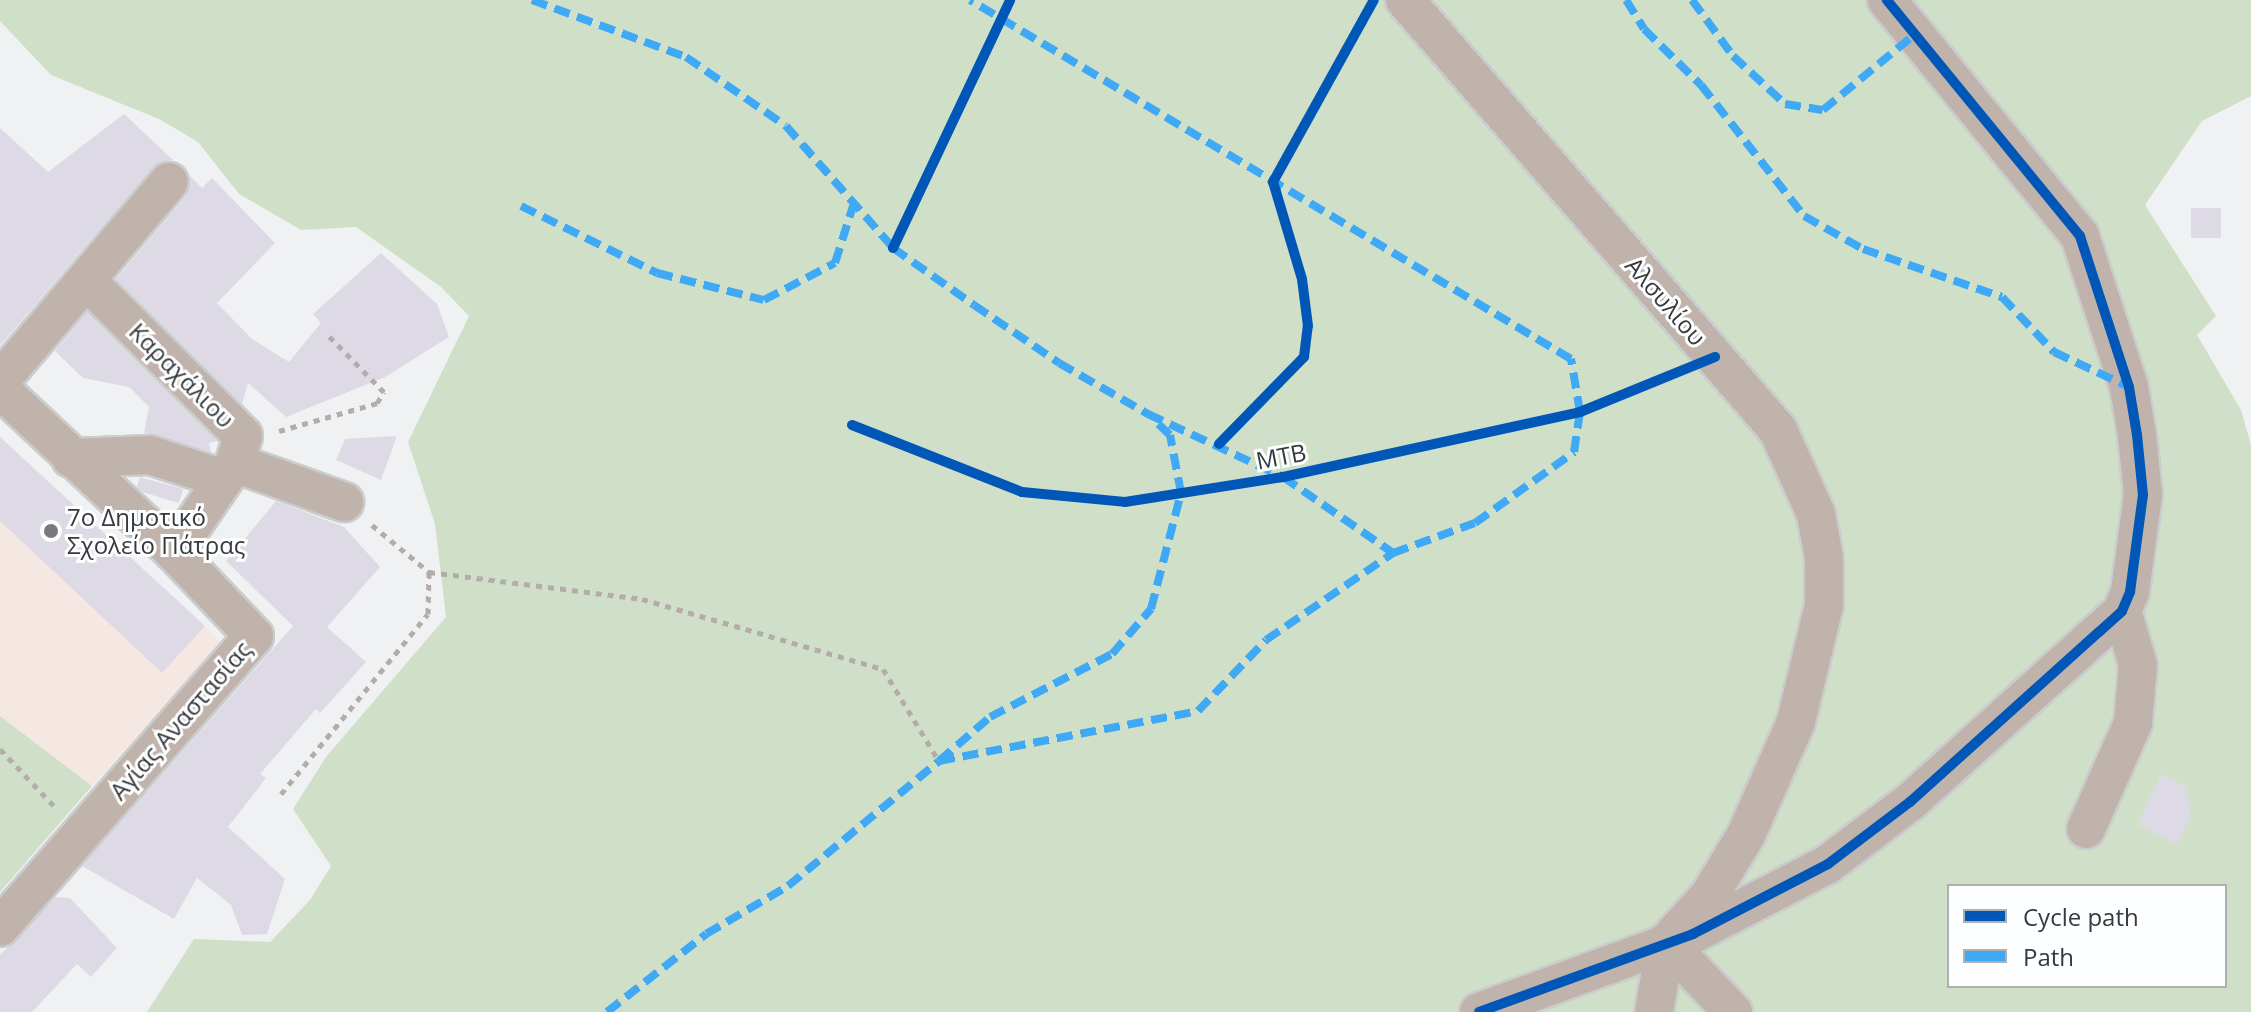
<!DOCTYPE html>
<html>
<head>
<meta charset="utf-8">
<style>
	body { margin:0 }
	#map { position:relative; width:2251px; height:1012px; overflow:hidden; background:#f0f1f2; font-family:"Open Sans",sans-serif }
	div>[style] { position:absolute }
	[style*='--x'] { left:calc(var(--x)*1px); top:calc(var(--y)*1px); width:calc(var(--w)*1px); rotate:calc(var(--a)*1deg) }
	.education>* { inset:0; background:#f5e8e3 }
	.green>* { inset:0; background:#d0dfc7 }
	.building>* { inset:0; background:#dedae5; transform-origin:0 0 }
	.path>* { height:5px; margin-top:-2.5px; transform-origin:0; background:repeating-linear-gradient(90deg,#b4aca8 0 6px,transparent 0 12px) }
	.roads { filter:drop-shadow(2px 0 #cbcccd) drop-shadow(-2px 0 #cbcccd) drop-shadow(0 2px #cbcccd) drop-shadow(0 -2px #cbcccd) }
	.minor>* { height:38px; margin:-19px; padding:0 19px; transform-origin:19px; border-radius:19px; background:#c0b3ab }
	.quiet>* { height:8px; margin-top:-4px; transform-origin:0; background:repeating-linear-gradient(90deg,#3fa9f5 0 16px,transparent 0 24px) }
	.cycleway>* { height:10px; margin:-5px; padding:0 5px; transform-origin:5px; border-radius:5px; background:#0057b8 }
	.dots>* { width:22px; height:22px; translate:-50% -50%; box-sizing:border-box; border:4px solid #fdfeff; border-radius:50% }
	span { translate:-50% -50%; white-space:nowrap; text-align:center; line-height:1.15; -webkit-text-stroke:6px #fdfeff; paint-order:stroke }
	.street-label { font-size:24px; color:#38393a }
	.poi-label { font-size:24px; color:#38393a }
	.left { translate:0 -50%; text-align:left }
	.legend { position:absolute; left:1947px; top:884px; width:280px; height:104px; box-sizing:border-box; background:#fdfeff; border:2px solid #aeafb0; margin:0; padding:10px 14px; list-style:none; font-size:24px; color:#38393a }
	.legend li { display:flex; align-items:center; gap:16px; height:40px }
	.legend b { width:40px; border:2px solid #aeafb0 }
</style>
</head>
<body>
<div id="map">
	<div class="education">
		<div style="clip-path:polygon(0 437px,221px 642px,92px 786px,0 716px)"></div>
	</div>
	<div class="green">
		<div style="clip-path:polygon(evenodd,0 0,2251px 0,2251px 96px,2202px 121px,2145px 205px,2216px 316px,2197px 335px,2241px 410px,2251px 445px,2251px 1012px,147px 1012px,194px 939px,270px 942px,310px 900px,331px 866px,293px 809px,326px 757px,446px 617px,435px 524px,408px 442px,469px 316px,441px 287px,356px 227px,301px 230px,239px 194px,198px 142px,159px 119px,51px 75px,0 21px,0 0,1949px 886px,2225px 886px,2225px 986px,1949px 986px,1949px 886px)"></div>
		<div style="clip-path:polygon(0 716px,92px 786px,0 892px)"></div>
	</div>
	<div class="building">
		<div style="clip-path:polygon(124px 114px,173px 160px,152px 168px,0 346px,0 128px,48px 172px)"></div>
		<div style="clip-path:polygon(190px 176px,202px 188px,212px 178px,275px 243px,217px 303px,252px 339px,289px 362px,321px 323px,313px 314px,381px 253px,437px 304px,449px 337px,385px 377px,286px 417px,248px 383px,242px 404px,116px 279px,186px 196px)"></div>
		<div style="left:2191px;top:208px;width:30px;height:30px"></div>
		<div style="clip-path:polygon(87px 312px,217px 441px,209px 443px,211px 452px,144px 433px,149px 407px,129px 387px,83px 378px,55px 351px)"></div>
		<div style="clip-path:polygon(397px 436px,381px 480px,336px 460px,345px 439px)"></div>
		<div style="clip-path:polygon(0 437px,205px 626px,162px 673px,0 521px)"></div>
		<div style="clip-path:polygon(140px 477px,183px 489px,179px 503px,142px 492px,137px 487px)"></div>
		<div style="clip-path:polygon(276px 501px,344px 527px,380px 567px,327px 627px,366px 662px,320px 713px,316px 709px,260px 774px,266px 778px,228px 827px,285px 879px,267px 934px,242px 935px,231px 905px,197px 878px,174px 919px,82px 866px,293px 626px,226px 561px)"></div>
		<div style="clip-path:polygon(2161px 774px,2187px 787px,2190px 818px,2176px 844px,2138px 824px)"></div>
		<div style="clip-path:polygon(56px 897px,70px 898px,117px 948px,91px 977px,77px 964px,32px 1012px,0 1012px,0 955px)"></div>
	</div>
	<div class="path">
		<div style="--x:279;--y:431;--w:102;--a:-15.9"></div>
		<div style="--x:377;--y:403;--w:13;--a:-58"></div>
		<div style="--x:384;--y:392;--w:81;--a:-134.5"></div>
		<div style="--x:372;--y:525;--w:74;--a:39.5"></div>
		<div style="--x:429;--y:572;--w:215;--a:7.2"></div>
		<div style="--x:642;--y:599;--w:251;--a:16.2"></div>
		<div style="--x:883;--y:669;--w:108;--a:58.7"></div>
		<div style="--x:0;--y:749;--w:83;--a:46.5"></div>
		<div style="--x:281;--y:794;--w:232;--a:-50.8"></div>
		<div style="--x:428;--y:614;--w:42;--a:-88.6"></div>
	</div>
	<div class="roads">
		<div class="minor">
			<div style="--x:1405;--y:0;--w:569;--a:49.06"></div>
			<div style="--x:1778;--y:430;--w:92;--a:65.7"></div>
			<div style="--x:1816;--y:514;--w:45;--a:79.7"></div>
			<div style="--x:1824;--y:558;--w:47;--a:90"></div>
			<div style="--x:1824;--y:605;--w:120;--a:103.5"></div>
			<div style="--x:1796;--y:722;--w:124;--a:113.9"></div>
			<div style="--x:1746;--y:835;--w:71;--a:121.2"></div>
			<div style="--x:1709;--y:896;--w:52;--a:132.6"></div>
			<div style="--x:86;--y:280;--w:221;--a:44.8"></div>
			<div style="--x:243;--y:436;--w:28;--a:107"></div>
			<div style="--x:235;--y:463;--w:108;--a:124.4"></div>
			<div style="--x:0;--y:381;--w:261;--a:-49.7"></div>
			<div style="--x:0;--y:389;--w:238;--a:43.1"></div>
			<div style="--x:174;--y:552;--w:116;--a:46.4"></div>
			<div style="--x:254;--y:636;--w:386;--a:131.1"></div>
			<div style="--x:71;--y:458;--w:79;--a:-2.2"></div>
			<div style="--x:150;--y:455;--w:77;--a:18.2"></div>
			<div style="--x:235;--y:463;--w:116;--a:19.7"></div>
			<div style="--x:2086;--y:829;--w:116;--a:-66.1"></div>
			<div style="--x:2133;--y:723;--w:58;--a:-85.1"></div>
			<div style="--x:2138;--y:665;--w:56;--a:-106.5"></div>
			<div style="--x:1666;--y:942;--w:97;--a:46.3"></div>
			<div style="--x:1479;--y:1012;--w:228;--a:-20"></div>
			<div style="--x:1693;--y:934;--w:152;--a:-27.4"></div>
			<div style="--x:1828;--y:864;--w:103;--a:-37.1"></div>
			<div style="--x:1910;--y:802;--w:254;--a:-42"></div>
			<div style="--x:2099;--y:632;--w:31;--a:-42"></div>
			<div style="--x:2122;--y:611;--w:21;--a:-67"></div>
			<div style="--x:2130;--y:592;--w:98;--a:-82.4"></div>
			<div style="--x:2143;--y:495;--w:60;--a:-95.7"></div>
			<div style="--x:2137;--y:435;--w:49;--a:-99.5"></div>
			<div style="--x:2129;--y:387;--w:159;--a:-108"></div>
			<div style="--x:2080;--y:236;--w:305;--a:-129.3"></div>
			<div style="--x:1654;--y:1012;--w:71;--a:-80.3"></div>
		</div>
	</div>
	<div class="quiet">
		<div style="--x:532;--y:0;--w:164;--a:20.3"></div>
		<div style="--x:686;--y:57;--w:121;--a:34.6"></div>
		<div style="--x:786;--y:126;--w:162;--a:48.7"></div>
		<div style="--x:893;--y:248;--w:99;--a:35.1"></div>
		<div style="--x:974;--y:305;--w:103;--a:34.3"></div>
		<div style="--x:1059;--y:363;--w:103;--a:29.8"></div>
		<div style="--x:1148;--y:414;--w:149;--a:25"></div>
		<div style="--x:1283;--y:477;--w:134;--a:34.6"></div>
		<div style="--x:1626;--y:0;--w:34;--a:58"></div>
		<div style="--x:1644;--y:29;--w:80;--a:44.5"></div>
		<div style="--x:1701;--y:85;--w:167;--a:51.8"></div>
		<div style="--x:1804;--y:216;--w:68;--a:29.2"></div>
		<div style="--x:1863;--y:249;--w:147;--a:19.1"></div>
		<div style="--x:2002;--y:297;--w:76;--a:46.6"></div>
		<div style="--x:2054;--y:352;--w:83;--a:25"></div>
		<div style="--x:1692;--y:0;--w:69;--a:53.8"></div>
		<div style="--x:1733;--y:56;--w:71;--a:42.7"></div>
		<div style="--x:1785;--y:104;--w:38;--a:9"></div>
		<div style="--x:1823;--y:110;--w:118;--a:-39.5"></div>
		<div style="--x:521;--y:206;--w:152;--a:26.2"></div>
		<div style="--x:657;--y:273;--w:110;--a:14.2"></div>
		<div style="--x:764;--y:300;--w:80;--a:-27.5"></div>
		<div style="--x:835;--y:263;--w:60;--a:-72.5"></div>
		<div style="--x:939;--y:761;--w:67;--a:-40.8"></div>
		<div style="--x:990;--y:717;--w:137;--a:-27.3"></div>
		<div style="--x:1112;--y:654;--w:60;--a:-49.1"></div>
		<div style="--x:1151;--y:609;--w:120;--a:-75.5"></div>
		<div style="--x:1181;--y:493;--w:59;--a:-100.7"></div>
		<div style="--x:1170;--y:435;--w:21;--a:-137"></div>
		<div style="--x:607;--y:1012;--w:126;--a:-38.2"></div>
		<div style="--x:706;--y:934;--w:95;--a:-30.3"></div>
		<div style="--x:788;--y:886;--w:196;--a:-39.6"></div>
		<div style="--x:939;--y:761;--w:264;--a:-10.9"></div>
		<div style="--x:1198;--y:711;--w:98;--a:-46.2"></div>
		<div style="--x:1266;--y:640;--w:154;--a:-34.4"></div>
		<div style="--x:1393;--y:553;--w:87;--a:-20.1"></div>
		<div style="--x:1475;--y:523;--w:122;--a:-35.6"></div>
		<div style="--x:1574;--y:452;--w:40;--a:-81.5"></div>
		<div style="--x:1580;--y:412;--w:54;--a:-99.6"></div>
		<div style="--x:1571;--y:359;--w:700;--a:-149.15"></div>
	</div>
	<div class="cycleway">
		<div style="--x:893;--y:248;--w:274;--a:-64.7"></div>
		<div style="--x:852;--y:425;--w:183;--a:21.5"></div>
		<div style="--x:1022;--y:492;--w:103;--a:5.5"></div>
		<div style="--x:1125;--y:502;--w:160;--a:-9"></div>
		<div style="--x:1283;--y:477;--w:304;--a:-12.3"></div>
		<div style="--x:1580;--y:412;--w:146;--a:-22.2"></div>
		<div style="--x:1219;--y:444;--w:122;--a:-45.7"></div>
		<div style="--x:1304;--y:357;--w:31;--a:-83"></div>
		<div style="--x:1308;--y:326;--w:47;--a:-97.3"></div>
		<div style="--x:1302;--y:279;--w:101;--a:-106.6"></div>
		<div style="--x:1273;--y:182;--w:208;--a:-61"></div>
		<div style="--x:1479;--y:1012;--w:228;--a:-20"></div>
		<div style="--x:1693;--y:934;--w:152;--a:-27.4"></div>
		<div style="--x:1828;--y:864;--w:103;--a:-37.1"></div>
		<div style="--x:1910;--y:802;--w:254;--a:-42"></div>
		<div style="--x:2099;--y:632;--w:31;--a:-42"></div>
		<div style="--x:2122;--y:611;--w:21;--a:-67"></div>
		<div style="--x:2130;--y:592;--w:98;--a:-82.4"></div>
		<div style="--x:2143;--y:495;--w:60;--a:-95.7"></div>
		<div style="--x:2137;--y:435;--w:49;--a:-99.5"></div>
		<div style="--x:2129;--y:387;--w:159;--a:-108"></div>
		<div style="--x:2080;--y:236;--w:305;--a:-129.3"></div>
	</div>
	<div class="dots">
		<div style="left:51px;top:531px;background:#78797a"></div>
	</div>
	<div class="street-label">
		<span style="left:1666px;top:301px;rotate:49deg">Αλσυλίου</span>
		<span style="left:182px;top:375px;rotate:45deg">Καραχάλιου</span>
		<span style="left:1281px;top:456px;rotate:-11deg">MTB</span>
		<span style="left:180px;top:720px;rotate:-49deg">Αγίας Αναστασίας</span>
	</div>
	<div class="poi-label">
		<span class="left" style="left:67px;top:531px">7ο Δημοτικό<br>Σχολείο Πάτρας</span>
	</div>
	<ul class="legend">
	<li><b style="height:10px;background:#0057b8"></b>Cycle path</li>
	<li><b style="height:10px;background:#3fa9f5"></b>Path</li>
	</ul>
</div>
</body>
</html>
